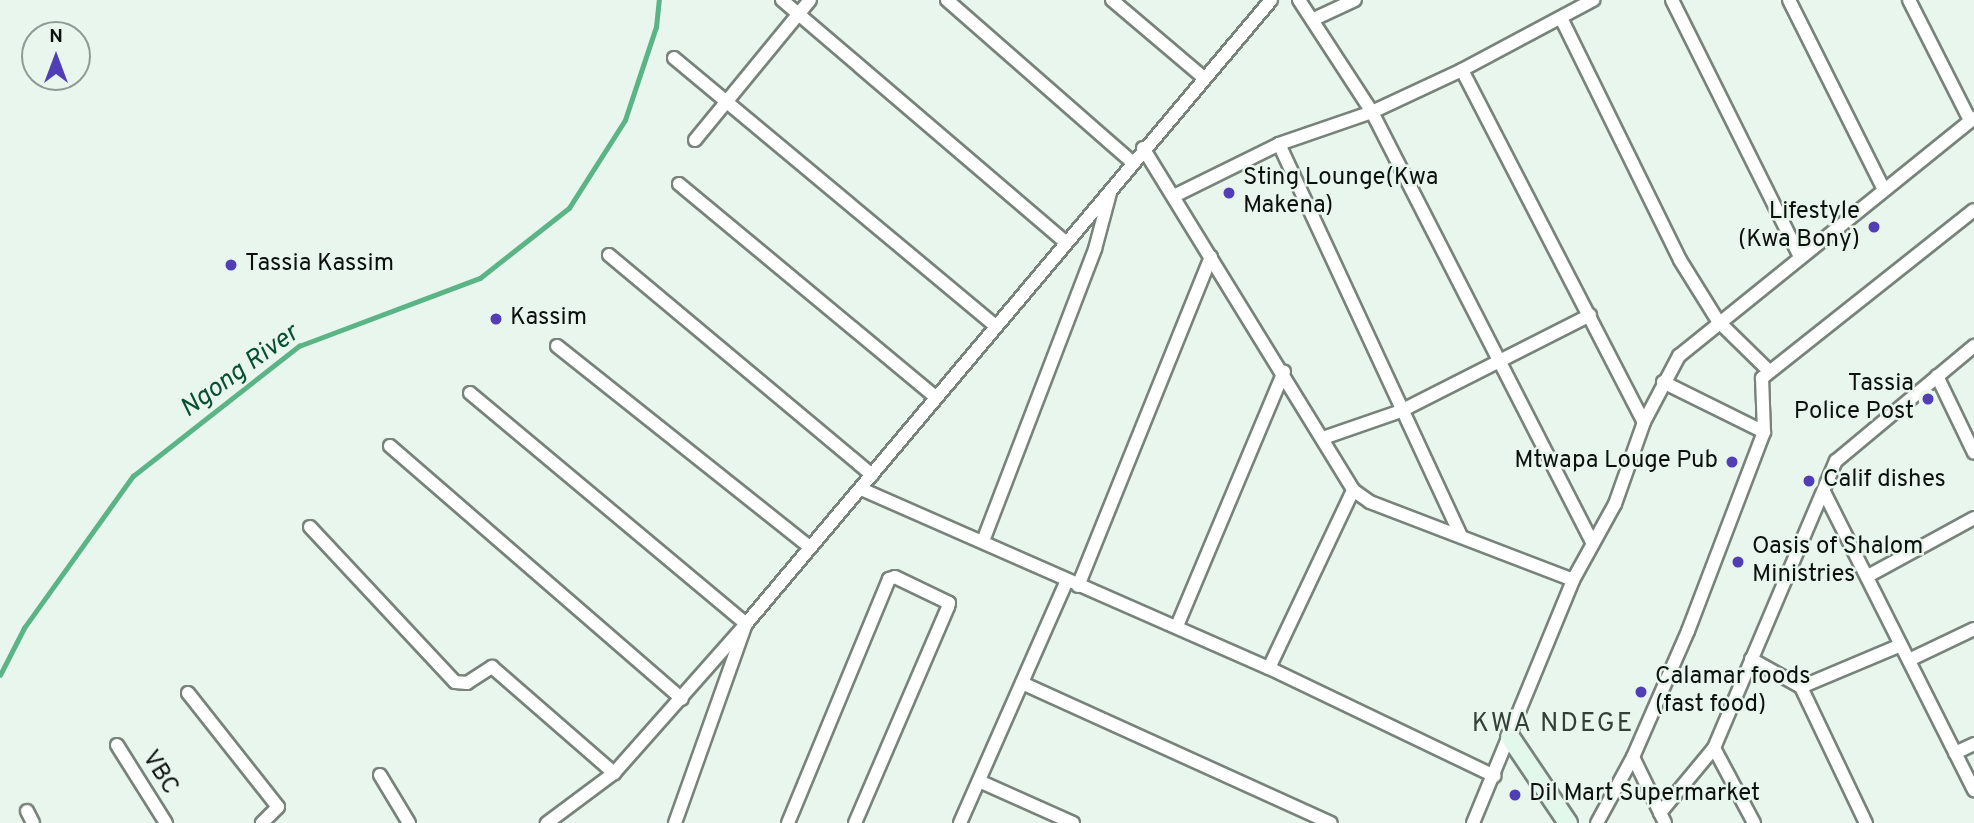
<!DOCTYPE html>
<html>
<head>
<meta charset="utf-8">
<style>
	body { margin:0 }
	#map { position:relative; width:1974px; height:823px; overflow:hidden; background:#e8f6ed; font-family:Overpass,sans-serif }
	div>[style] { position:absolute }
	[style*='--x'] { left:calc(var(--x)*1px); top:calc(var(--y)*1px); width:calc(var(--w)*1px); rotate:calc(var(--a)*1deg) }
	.stream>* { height:4.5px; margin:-2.25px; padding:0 2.25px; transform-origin:2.25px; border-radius:2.25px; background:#5bb485 }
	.roads { filter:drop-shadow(2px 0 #77837b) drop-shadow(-2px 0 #77837b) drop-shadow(0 2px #77837b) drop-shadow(0 -2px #77837b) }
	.street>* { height:12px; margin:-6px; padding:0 6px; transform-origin:6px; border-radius:6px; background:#fff }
	.secondary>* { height:18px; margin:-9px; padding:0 9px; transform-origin:9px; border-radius:9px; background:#e1f8eb }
	.dots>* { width:19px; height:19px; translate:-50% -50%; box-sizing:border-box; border:4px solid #e8f6ed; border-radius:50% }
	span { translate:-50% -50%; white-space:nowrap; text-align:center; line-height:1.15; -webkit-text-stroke:5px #e8f6ed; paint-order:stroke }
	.poi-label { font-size:24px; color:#0c110e }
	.left { translate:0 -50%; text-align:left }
	.right { translate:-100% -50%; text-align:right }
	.street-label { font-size:24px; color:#0c110e }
	.water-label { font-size:26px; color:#065031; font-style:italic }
	.neighbourhood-label { font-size:26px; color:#343f38; letter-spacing:2px }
	.north { position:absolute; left:21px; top:21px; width:70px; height:70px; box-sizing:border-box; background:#e8f6ed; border:2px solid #909a94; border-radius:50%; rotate:0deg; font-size:19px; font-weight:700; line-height:28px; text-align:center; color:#0c110e }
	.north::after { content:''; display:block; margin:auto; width:24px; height:32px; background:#513eb6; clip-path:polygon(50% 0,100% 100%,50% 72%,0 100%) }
</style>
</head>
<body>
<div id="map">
	<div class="stream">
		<div style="--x:0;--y:675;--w:53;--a:-62.9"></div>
		<div style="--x:24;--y:628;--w:187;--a:-54.4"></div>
		<div style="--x:133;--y:476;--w:211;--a:-38.1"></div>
		<div style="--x:299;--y:346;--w:193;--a:-20.6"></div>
		<div style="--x:480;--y:278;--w:113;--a:-38.2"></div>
		<div style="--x:569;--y:208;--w:104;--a:-57.5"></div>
		<div style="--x:625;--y:120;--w:98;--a:-71.6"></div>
		<div style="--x:656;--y:27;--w:27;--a:-84"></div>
	</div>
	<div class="roads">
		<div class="street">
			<div style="--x:782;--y:0;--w:372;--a:40.5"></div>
			<div style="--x:947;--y:0;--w:246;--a:41.2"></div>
			<div style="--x:1112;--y:0;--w:121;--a:40.3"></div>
			<div style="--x:1299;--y:0;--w:134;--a:56.9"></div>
			<div style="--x:1372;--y:112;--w:484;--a:62.9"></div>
			<div style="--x:1672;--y:0;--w:287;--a:63.5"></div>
			<div style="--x:1789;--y:0;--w:210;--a:63.4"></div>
			<div style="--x:1909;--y:0;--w:135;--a:63.1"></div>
			<div style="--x:1314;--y:19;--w:45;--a:-24.9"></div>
			<div style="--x:1562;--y:20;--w:267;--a:63.8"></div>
			<div style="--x:1680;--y:260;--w:72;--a:58.1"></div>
			<div style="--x:1718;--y:321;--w:70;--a:44.4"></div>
			<div style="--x:674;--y:58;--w:418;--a:39.8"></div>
			<div style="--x:1462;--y:70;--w:396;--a:62.7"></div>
			<div style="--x:695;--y:140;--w:181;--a:-50.6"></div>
			<div style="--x:1279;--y:144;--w:432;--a:65.1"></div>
			<div style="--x:1143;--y:148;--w:401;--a:58.4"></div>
			<div style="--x:1353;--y:490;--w:21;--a:35"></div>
			<div style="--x:1370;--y:502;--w:217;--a:21"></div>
			<div style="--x:679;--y:184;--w:332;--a:39.7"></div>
			<div style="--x:1176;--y:195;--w:115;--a:-26.3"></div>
			<div style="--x:1279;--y:144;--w:98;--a:-19"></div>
			<div style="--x:1372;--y:112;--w:99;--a:-25"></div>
			<div style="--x:1462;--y:70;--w:149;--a:-28.1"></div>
			<div style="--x:609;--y:255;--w:343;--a:39.9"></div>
			<div style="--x:557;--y:346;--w:321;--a:38.5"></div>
			<div style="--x:1937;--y:376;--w:85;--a:64.3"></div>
			<div style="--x:1663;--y:382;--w:113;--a:26.3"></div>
			<div style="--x:470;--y:393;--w:360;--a:39.9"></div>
			<div style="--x:746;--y:624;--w:199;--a:131.5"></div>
			<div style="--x:614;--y:773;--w:84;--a:143.3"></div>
			<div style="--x:1323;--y:438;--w:83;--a:-19.1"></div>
			<div style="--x:1401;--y:411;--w:212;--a:-26.9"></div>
			<div style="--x:390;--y:446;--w:386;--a:40.9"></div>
			<div style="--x:861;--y:489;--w:446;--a:23.7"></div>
			<div style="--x:1269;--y:668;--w:250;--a:25.6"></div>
			<div style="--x:1824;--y:492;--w:334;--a:63.3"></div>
			<div style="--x:310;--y:527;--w:212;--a:46.9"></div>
			<div style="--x:455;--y:682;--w:12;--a:5"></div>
			<div style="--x:467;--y:683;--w:30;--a:-33"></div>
			<div style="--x:492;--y:667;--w:162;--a:41"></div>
			<div style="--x:983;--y:541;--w:313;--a:-69"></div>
			<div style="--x:1095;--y:249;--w:58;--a:-75"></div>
			<div style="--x:1868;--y:576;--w:121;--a:-28.7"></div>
			<div style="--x:1078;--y:586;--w:355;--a:-68"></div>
			<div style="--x:1177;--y:626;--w:276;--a:-67.2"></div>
			<div style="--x:1751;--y:659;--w:57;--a:29.2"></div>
			<div style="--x:1801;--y:687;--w:108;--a:-22.8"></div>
			<div style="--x:1909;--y:660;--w:72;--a:-25.5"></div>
			<div style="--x:1269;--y:668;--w:197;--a:-64.7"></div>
			<div style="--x:1022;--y:683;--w:339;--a:24.4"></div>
			<div style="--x:1801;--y:687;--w:151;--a:64.5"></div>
			<div style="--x:188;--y:693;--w:145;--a:51.7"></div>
			<div style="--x:278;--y:807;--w:23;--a:135"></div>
			<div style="--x:117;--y:745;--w:92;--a:57.9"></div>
			<div style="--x:1714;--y:748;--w:85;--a:61.9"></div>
			<div style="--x:1955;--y:753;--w:21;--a:-25"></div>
			<div style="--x:1633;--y:757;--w:73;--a:64.1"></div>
			<div style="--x:380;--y:775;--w:56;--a:58.9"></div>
			<div style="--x:979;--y:781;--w:103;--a:24.1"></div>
			<div style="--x:27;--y:811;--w:13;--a:63"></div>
			<div style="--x:1660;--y:813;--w:85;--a:-50.3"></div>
			<div style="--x:1714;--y:748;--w:312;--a:-67"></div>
			<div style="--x:1836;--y:461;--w:180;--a:-39.8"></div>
			<div style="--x:675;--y:823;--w:211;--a:-70.4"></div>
			<div style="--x:746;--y:624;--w:815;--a:-49.92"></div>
			<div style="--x:788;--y:823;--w:264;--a:-67.5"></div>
			<div style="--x:889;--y:579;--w:6;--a:-18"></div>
			<div style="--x:895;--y:577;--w:60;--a:25.7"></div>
			<div style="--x:949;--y:603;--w:4;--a:104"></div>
			<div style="--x:948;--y:607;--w:235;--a:113.3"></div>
			<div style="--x:960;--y:823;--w:262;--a:-66.2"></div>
			<div style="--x:1473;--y:823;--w:263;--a:-67.6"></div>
			<div style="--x:1573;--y:580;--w:87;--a:-61.1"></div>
			<div style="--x:1615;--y:504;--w:87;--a:-70.5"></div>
			<div style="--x:1644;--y:422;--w:75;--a:-62.1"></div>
			<div style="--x:1679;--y:356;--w:379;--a:-38.9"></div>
			<div style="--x:1597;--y:823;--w:75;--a:-61.4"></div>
			<div style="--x:1633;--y:757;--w:137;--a:-66.4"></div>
			<div style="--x:1688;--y:631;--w:213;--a:-69.1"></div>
			<div style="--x:1764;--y:432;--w:54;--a:-92.1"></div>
			<div style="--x:1762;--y:378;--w:270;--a:-38.4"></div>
		</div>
		<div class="secondary">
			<div style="--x:1510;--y:737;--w:104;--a:56"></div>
		</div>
	</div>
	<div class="dots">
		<div style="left:1229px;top:193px;background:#513eb6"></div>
		<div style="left:1874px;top:227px;background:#513eb6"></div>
		<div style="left:231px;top:265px;background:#513eb6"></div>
		<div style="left:496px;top:319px;background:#513eb6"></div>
		<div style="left:1928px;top:399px;background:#513eb6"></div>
		<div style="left:1732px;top:462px;background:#513eb6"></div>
		<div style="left:1809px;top:481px;background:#513eb6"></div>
		<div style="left:1738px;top:562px;background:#513eb6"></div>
		<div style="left:1641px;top:692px;background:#513eb6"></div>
		<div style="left:1515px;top:795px;background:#513eb6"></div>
	</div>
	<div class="poi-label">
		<span class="left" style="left:1243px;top:193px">Sting Lounge(Kwa<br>Makena)</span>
		<span class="right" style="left:1860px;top:227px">Lifestyle<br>(Kwa Bony)</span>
		<span class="left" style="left:245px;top:265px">Tassia Kassim</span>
		<span class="left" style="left:510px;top:319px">Kassim</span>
		<span class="right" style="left:1914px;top:399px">Tassia<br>Police Post</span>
		<span class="right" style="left:1718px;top:462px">Mtwapa Louge Pub</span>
		<span class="left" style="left:1823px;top:481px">Calif dishes</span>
		<span class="left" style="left:1752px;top:562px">Oasis of Shalom<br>Ministries</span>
		<span class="left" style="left:1655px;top:692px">Calamar foods<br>(fast food)</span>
		<span class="left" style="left:1529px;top:795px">Dil Mart Supermarket</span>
	</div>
	<div class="street-label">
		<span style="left:159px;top:773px;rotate:58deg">VBC</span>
	</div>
	<div class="water-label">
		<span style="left:240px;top:372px;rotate:-36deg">Ngong River</span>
	</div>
	<div class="neighbourhood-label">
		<span style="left:1553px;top:725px">KWA NDEGE</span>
	</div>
	<div class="north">N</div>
</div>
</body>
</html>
